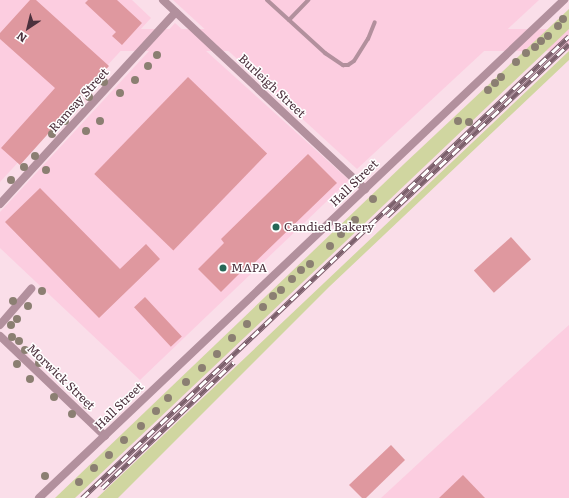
<!DOCTYPE html>
<html>
<head>
<meta charset="utf-8">
<style>
	body { margin:0 }
	#map { position:relative; width:569px; height:498px; overflow:hidden; background:#fadee9; font-family:Literata,serif }
	div>[style] { position:absolute }
	[style*='--x'] { left:calc(var(--x)*1px); top:calc(var(--y)*1px); width:calc(var(--w)*1px); rotate:calc(var(--a)*1deg) }
	.built>* { inset:0; background:#fccde0; transform-origin:0 0 }
	.green>* { inset:0; background:#d0d6a0 }
	.building>* { inset:0; background:#df989f; transform-origin:0 0 }
	.service>* { height:4px; margin:-2px; padding:0 2px; transform-origin:2px; border-radius:2px; background:#b2909d }
	.minor>* { height:8px; margin:-4px; padding:0 4px; transform-origin:4px; border-radius:4px; background:#b2909d }
	.tertiary>* { height:8px; margin:-4px; padding:0 4px; transform-origin:4px; border-radius:4px; background:#b2909d }
	.rail>* { height:4.5px; margin-top:-2.25px; transform-origin:0; background:repeating-linear-gradient(90deg,#fff 0 9px,#7b5f6b 0 18px); box-sizing:border-box; border-block:1px solid #7b5f6b }
	.trees>* { width:8px; height:8px; margin:-4px; border-radius:50%; background:#8b7f72 }
	.dots>* { width:11px; height:11px; translate:-50% -50%; box-sizing:border-box; border:2px solid #fff; border-radius:50% }
	span { translate:-50% -50%; white-space:nowrap; text-align:center; line-height:1.15; -webkit-text-stroke:3px #fff; paint-order:stroke }
	.street-label { font-size:12px; color:#4c313d }
	.poi-label { font-size:12px; color:#4c313d }
	.left { translate:0 -50%; text-align:left }
	.north { position:absolute; left:8px; top:8px; width:40px; height:40px; -webkit-text-stroke:3px #fff; paint-order:stroke; rotate:215deg; font-size:11px; font-weight:700; line-height:16px; text-align:center; color:#4c313d }
	.north::after { content:''; display:block; margin:auto; width:14px; height:18px; background:#4c313d; clip-path:polygon(50% 0,100% 100%,50% 72%,0 100%) }
</style>
</head>
<body>
<div id="map">
	<div class="built">
		<div style="clip-path:polygon(0 0,132px 0,151px 18px,0 182px)"></div>
		<div style="clip-path:polygon(173px 0,539px 0,357px 169px)"></div>
		<div style="clip-path:polygon(175px 23px,349px 180px,140px 380px,0 248px,0 212px)"></div>
		<div style="left:569px;top:29px;width:22px;height:681px;rotate:90deg"></div>
		<div style="clip-path:polygon(569px 325px,569px 498px,381px 498px,551px 341px)"></div>
	</div>
	<div class="green">
		<div style="clip-path:polygon(569px 9px,569px 29px,304px 281px,75px 498px,55px 498px,404px 164px)"></div>
		<div style="clip-path:polygon(569px 51px,569px 60px,329px 287px,118px 498px,97px 498px)"></div>
	</div>
	<div class="building">
		<div style="clip-path:polygon(30px 0,36px 0,109px 66px,20px 165px,1px 148px,55px 88px,0 39px,0 33px)"></div>
		<div style="clip-path:polygon(88px 0,117px 0,142px 23px,122px 45px,112px 36px,116px 32px,85px 3px)"></div>
		<div style="left:188px;top:77px;width:110px;height:135px;rotate:44deg"></div>
		<div style="clip-path:polygon(308px 154px,337px 183px,249px 268px,247px 266px,221px 292px,198px 269px,224px 243px,221px 239px)"></div>
		<div style="clip-path:polygon(40px 188px,120px 269px,146px 244px,160px 259px,99px 318px,5px 222px)"></div>
		<div style="left:511px;top:237px;width:30px;height:50px;rotate:48deg"></div>
		<div style="left:145px;top:297px;width:54px;height:15px;rotate:47deg"></div>
		<div style="clip-path:polygon(391px 445px,405px 460px,366px 498px,362px 498px,349px 485px)"></div>
		<div style="clip-path:polygon(463px 475px,485px 498px,439px 498px)"></div>
	</div>
	<div class="service">
		<div style="--x:267;--y:0;--w:79;--a:42.4"></div>
		<div style="--x:325;--y:53;--w:22;--a:34"></div>
		<div style="--x:343;--y:65;--w:5;--a:0"></div>
		<div style="--x:348;--y:65;--w:7;--a:-34"></div>
		<div style="--x:354;--y:61;--w:26;--a:-58"></div>
		<div style="--x:368;--y:39;--w:18;--a:-68"></div>
		<div style="--x:289;--y:20;--w:28;--a:-46"></div>
	</div>
	<div class="minor">
		<div style="--x:163;--y:0;--w:277;--a:43.1"></div>
		<div style="--x:0;--y:204;--w:260;--a:-47.5"></div>
		<div style="--x:0;--y:325;--w:48;--a:-49.3"></div>
		<div style="--x:0;--y:336;--w:145;--a:43.6"></div>
	</div>
	<div class="tertiary">
		<div style="--x:39;--y:498;--w:724;--a:-43.49"></div>
	</div>
	<div class="rail">
		<div style="--x:387;--y:216;--w:250;--a:-43.4"></div>
		<div style="--x:102;--y:488;--w:182;--a:-43.7"></div>
		<div style="--x:82;--y:498;--w:671;--a:-43.49"></div>
	</div>
	<div class="trees">
		<div style="left:563px;top:19px"></div>
		<div style="left:558px;top:26px"></div>
		<div style="left:548px;top:36px"></div>
		<div style="left:541px;top:41px"></div>
		<div style="left:535px;top:47px"></div>
		<div style="left:526px;top:53px"></div>
		<div style="left:157px;top:55px"></div>
		<div style="left:516px;top:62px"></div>
		<div style="left:148px;top:66px"></div>
		<div style="left:501px;top:77px"></div>
		<div style="left:135px;top:80px"></div>
		<div style="left:104px;top:82px"></div>
		<div style="left:495px;top:83px"></div>
		<div style="left:488px;top:90px"></div>
		<div style="left:120px;top:93px"></div>
		<div style="left:89px;top:97px"></div>
		<div style="left:65px;top:121px"></div>
		<div style="left:100px;top:121px"></div>
		<div style="left:458px;top:121px"></div>
		<div style="left:469px;top:122px"></div>
		<div style="left:86px;top:131px"></div>
		<div style="left:52px;top:134px"></div>
		<div style="left:35px;top:156px"></div>
		<div style="left:24px;top:167px"></div>
		<div style="left:46px;top:170px"></div>
		<div style="left:11px;top:180px"></div>
		<div style="left:373px;top:199px"></div>
		<div style="left:355px;top:220px"></div>
		<div style="left:341px;top:234px"></div>
		<div style="left:330px;top:246px"></div>
		<div style="left:310px;top:264px"></div>
		<div style="left:301px;top:270px"></div>
		<div style="left:292px;top:279px"></div>
		<div style="left:281px;top:290px"></div>
		<div style="left:42px;top:291px"></div>
		<div style="left:273px;top:296px"></div>
		<div style="left:13px;top:301px"></div>
		<div style="left:28px;top:306px"></div>
		<div style="left:263px;top:307px"></div>
		<div style="left:17px;top:319px"></div>
		<div style="left:247px;top:324px"></div>
		<div style="left:11px;top:325px"></div>
		<div style="left:12px;top:337px"></div>
		<div style="left:232px;top:338px"></div>
		<div style="left:19px;top:341px"></div>
		<div style="left:25px;top:350px"></div>
		<div style="left:217px;top:354px"></div>
		<div style="left:39px;top:363px"></div>
		<div style="left:17px;top:364px"></div>
		<div style="left:202px;top:368px"></div>
		<div style="left:30px;top:379px"></div>
		<div style="left:186px;top:382px"></div>
		<div style="left:54px;top:397px"></div>
		<div style="left:168px;top:398px"></div>
		<div style="left:87px;top:405px"></div>
		<div style="left:156px;top:411px"></div>
		<div style="left:72px;top:414px"></div>
		<div style="left:141px;top:426px"></div>
		<div style="left:124px;top:440px"></div>
		<div style="left:109px;top:455px"></div>
		<div style="left:94px;top:468px"></div>
		<div style="left:45px;top:476px"></div>
		<div style="left:79px;top:482px"></div>
	</div>
	<div class="dots">
		<div style="left:276px;top:227px;background:#266756"></div>
		<div style="left:223px;top:268px;background:#266756"></div>
	</div>
	<div class="street-label">
		<span style="left:272px;top:86px;rotate:43deg">Burleigh Street</span>
		<span style="left:79px;top:100px;rotate:-48deg">Ramsay Street</span>
		<span style="left:354px;top:183px;rotate:-44deg">Hall Street</span>
		<span style="left:61px;top:377px;rotate:44deg">Morwick Street</span>
		<span style="left:119px;top:406px;rotate:-44deg">Hall Street</span>
	</div>
	<div class="poi-label">
		<span class="left" style="left:284px;top:227px">Candied Bakery</span>
		<span class="left" style="left:231px;top:268px">MAPA</span>
	</div>
	<div class="north">N</div>
</div>
</body>
</html>
